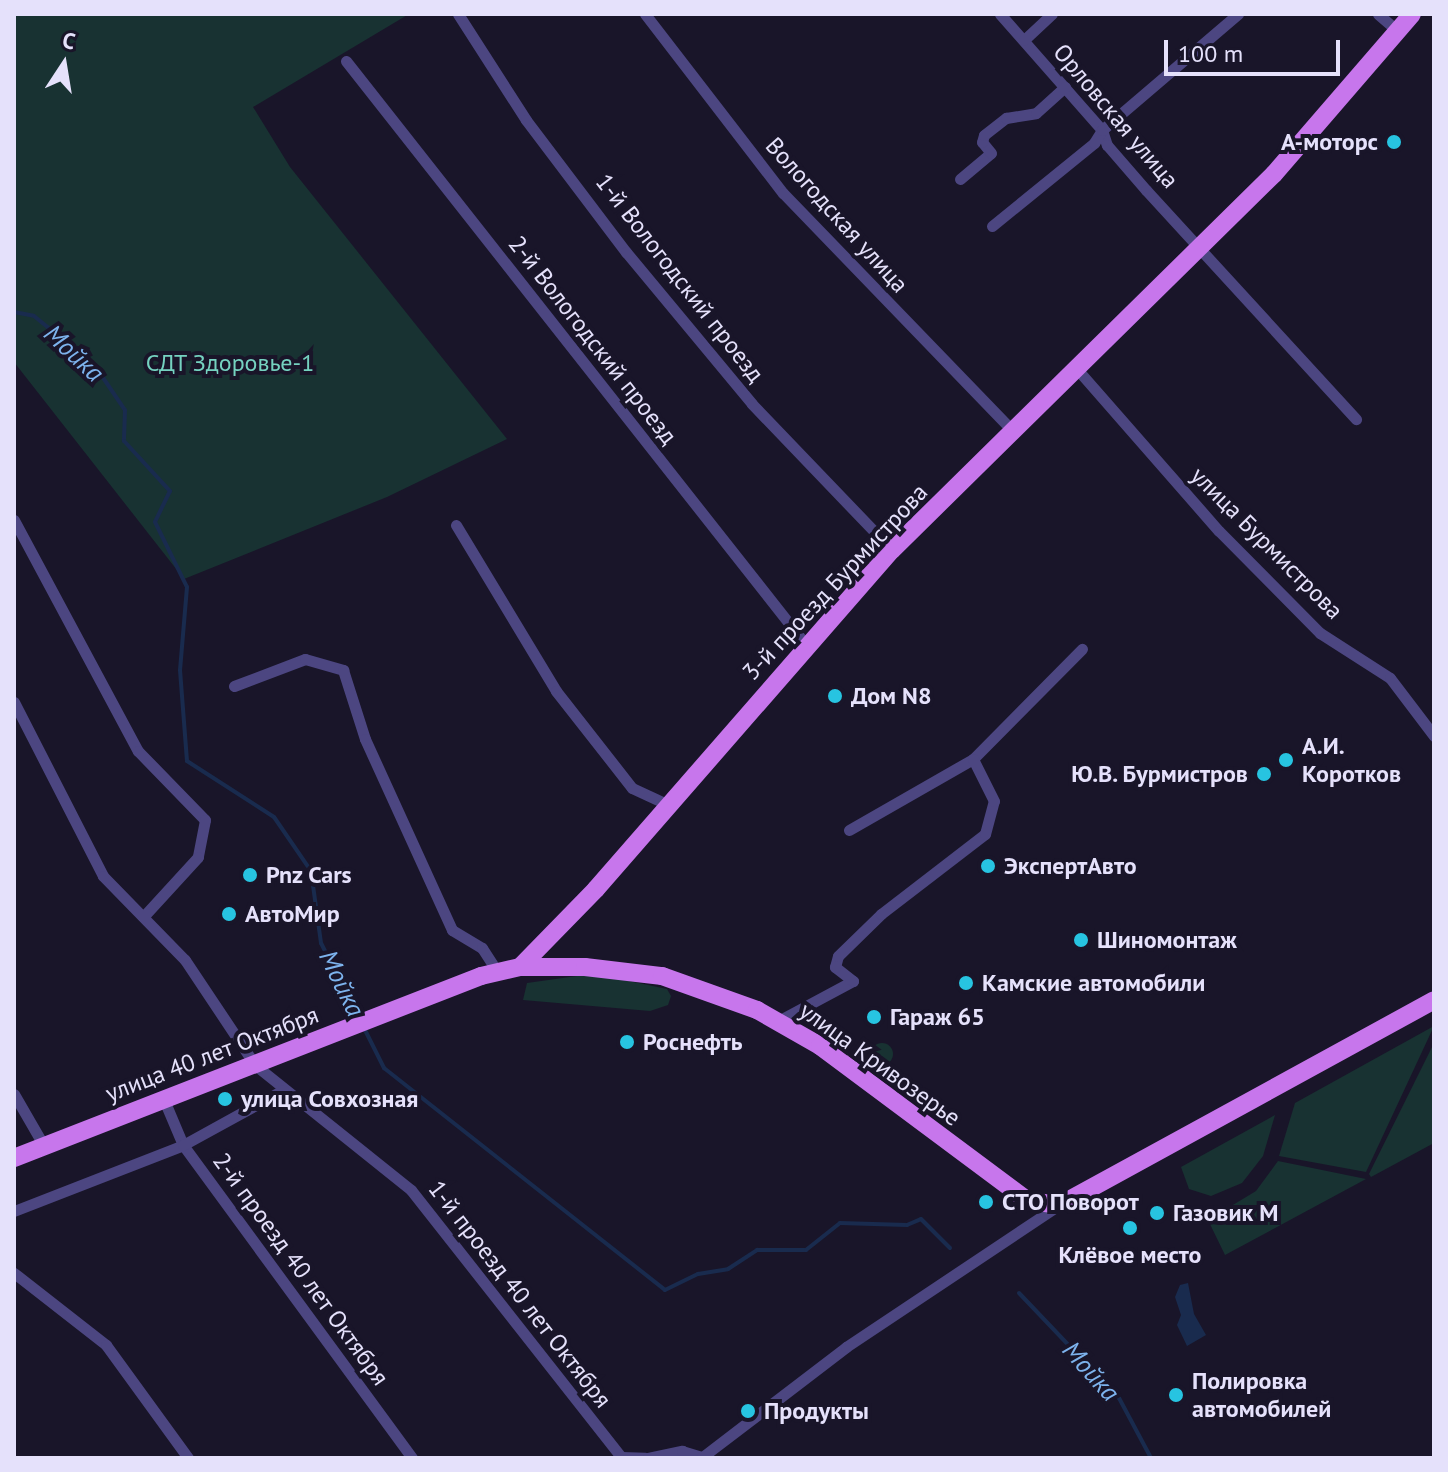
<!DOCTYPE html>
<html>
<head>
<meta charset="utf-8">
<style>
	body { margin:0 }
	#map { position:relative; width:1448px; height:1472px; overflow:hidden; background:#191529; font-family:"PT Sans",sans-serif }
	div>[style] { position:absolute }
	[style*='--x'] { left:calc(var(--x)*1px); top:calc(var(--y)*1px); width:calc(var(--w)*1px); rotate:calc(var(--a)*1deg) }
	.green>* { inset:0; background:#183232 }
	.round { border-radius:50% }
	.water>* { inset:0; background:#192b4e }
	.stream>* { height:4px; margin:-2px; padding:0 2px; transform-origin:2px; border-radius:2px; background:#192b4e }
	.minor>* { height:11px; margin:-5.5px; padding:0 5.5px; transform-origin:5.5px; border-radius:5.5px; background:#4c4681 }
	.primary>* { height:18px; margin:-9px; padding:0 9px; transform-origin:9px; border-radius:9px; background:#c776ec }
	.dots>* { width:22px; height:22px; translate:-50% -50%; box-sizing:border-box; border:4px solid #191529; border-radius:50% }
	span { translate:-50% -50%; white-space:nowrap; text-align:center; line-height:1.15; -webkit-text-stroke:8px #191529; paint-order:stroke }
	.street-label { font-size:24px; color:#e5e1fb }
	.poi-label { font-size:24px; color:#e5e1fb; font-weight:700 }
	.right { translate:-100% -50%; text-align:right }
	.left { translate:0 -50%; text-align:left }
	.park-label { font-size:24px; color:#75d2c0 }
	.water-label { font-size:26px; color:#7db3ed; font-style:italic }
	.frame { position:absolute; inset:0; border:16px solid #e5e1fb; pointer-events:none }
	.north { position:absolute; left:24px; top:24px; width:80px; height:80px; -webkit-text-stroke:6px #191529; paint-order:stroke; rotate:12deg; font-size:22px; font-weight:700; line-height:32px; text-align:center; color:#e5e1fb }
	.north::after { content:''; display:block; margin:auto; width:28px; height:36px; background:#e5e1fb; clip-path:polygon(50% 0,100% 100%,50% 72%,0 100%) }
	.scale { position:absolute; left:1164px; top:40px; width:176px; height:36px; box-sizing:border-box; border:4px solid #e5e1fb; border-top:0; padding-left:10px; font-size:24px; line-height:28px; white-space:nowrap; color:#e5e1fb; -webkit-text-stroke:6px #191529; paint-order:stroke }
</style>
</head>
<body>
<div id="map">
	<div class="green">
		<div style="clip-path:polygon(14px 14px,409px 14px,253px 107px,290px 167px,507px 439px,387px 497px,184px 579px,14px 362px)"></div>
		<div style="clip-path:polygon(577px 976px,605px 976px,667px 989px,671px 996px,668px 1005px,650px 1011px,523px 1000px,527px 983px)"></div>
		<div style="clip-path:polygon(1434px 1026px,1366px 1172px,1279px 1156px,1295px 1103px)"></div>
		<div style="clip-path:polygon(1434px 1043px,1434px 1143px,1371px 1177px,1369px 1174px)"></div>
		<div class="round" style="left:871px;top:1043px;width:22px;height:22px"></div>
		<div style="clip-path:polygon(1275px 1115px,1263px 1156px,1242px 1183px,1211px 1196px,1189px 1189px,1181px 1167px)"></div>
		<div style="clip-path:polygon(1278px 1161px,1366px 1179px,1225px 1255px,1208px 1220px,1256px 1191px)"></div>
	</div>
	<div class="water">
		<div style="clip-path:polygon(1188px 1283px,1194px 1314px,1206px 1335px,1187px 1346px,1177px 1325px,1181px 1315px,1175px 1297px,1180px 1285px)"></div>
	</div>
	<div class="stream">
		<div style="--x:14;--y:312;--w:20;--a:11"></div>
		<div style="--x:34;--y:316;--w:79;--a:39.3"></div>
		<div style="--x:95;--y:366;--w:53;--a:55.7"></div>
		<div style="--x:125;--y:410;--w:31;--a:92"></div>
		<div style="--x:124;--y:441;--w:68;--a:47.4"></div>
		<div style="--x:170;--y:491;--w:34;--a:116"></div>
		<div style="--x:155;--y:522;--w:72;--a:63.8"></div>
		<div style="--x:187;--y:587;--w:83;--a:94.8"></div>
		<div style="--x:180;--y:670;--w:91;--a:85.6"></div>
		<div style="--x:187;--y:761;--w:103;--a:32.8"></div>
		<div style="--x:274;--y:817;--w:65;--a:55.6"></div>
		<div style="--x:311;--y:871;--w:73;--a:82.1"></div>
		<div style="--x:321;--y:943;--w:83;--a:63.4"></div>
		<div style="--x:364;--y:1028;--w:45;--a:63.4"></div>
		<div style="--x:384;--y:1068;--w:358;--a:38.3"></div>
		<div style="--x:665;--y:1290;--w:37;--a:-26"></div>
		<div style="--x:698;--y:1274;--w:30;--a:-9"></div>
		<div style="--x:728;--y:1269;--w:35;--a:-33"></div>
		<div style="--x:757;--y:1250;--w:49;--a:0"></div>
		<div style="--x:806;--y:1250;--w:43;--a:-38.5"></div>
		<div style="--x:840;--y:1223;--w:67;--a:1.7"></div>
		<div style="--x:907;--y:1225;--w:15;--a:-23"></div>
		<div style="--x:921;--y:1219;--w:41;--a:45"></div>
		<div style="--x:1019;--y:1293;--w:145;--a:46.4"></div>
		<div style="--x:1119;--y:1398;--w:68;--a:61.9"></div>
	</div>
	<div class="minor">
		<div style="--x:458;--y:14;--w:126;--a:57.3"></div>
		<div style="--x:526;--y:120;--w:166;--a:52.9"></div>
		<div style="--x:626;--y:252;--w:197;--a:50.3"></div>
		<div style="--x:752;--y:404;--w:202;--a:46.2"></div>
		<div style="--x:645;--y:14;--w:226;--a:52.4"></div>
		<div style="--x:783;--y:193;--w:331;--a:46"></div>
		<div style="--x:1000;--y:14;--w:154;--a:48.7"></div>
		<div style="--x:1102;--y:130;--w:16;--a:72"></div>
		<div style="--x:1107;--y:145;--w:60;--a:49.1"></div>
		<div style="--x:1146;--y:190;--w:311;--a:47.5"></div>
		<div style="--x:1378;--y:14;--w:28;--a:41"></div>
		<div style="--x:1024;--y:40;--w:38;--a:-43"></div>
		<div style="--x:346;--y:61;--w:743;--a:51.77"></div>
		<div style="--x:960;--y:179;--w:40;--a:-40"></div>
		<div style="--x:991;--y:153;--w:14;--a:-129"></div>
		<div style="--x:982;--y:142;--w:7;--a:-74"></div>
		<div style="--x:984;--y:135;--w:28;--a:-38"></div>
		<div style="--x:1006;--y:118;--w:30;--a:-9"></div>
		<div style="--x:1036;--y:113;--w:39;--a:-42"></div>
		<div style="--x:992;--y:226;--w:132;--a:-39.1"></div>
		<div style="--x:1094;--y:143;--w:15;--a:-58"></div>
		<div style="--x:1102;--y:130;--w:179;--a:-40.5"></div>
		<div style="--x:1077;--y:369;--w:215;--a:48.8"></div>
		<div style="--x:1219;--y:531;--w:144;--a:45.3"></div>
		<div style="--x:1320;--y:633;--w:83;--a:32.7"></div>
		<div style="--x:1390;--y:678;--w:73;--a:52.8"></div>
		<div style="--x:14;--y:520;--w:262;--a:61.8"></div>
		<div style="--x:138;--y:751;--w:96;--a:45.8"></div>
		<div style="--x:205;--y:820;--w:38;--a:101"></div>
		<div style="--x:198;--y:857;--w:81;--a:132.5"></div>
		<div style="--x:456;--y:525;--w:194;--a:58.9"></div>
		<div style="--x:556;--y:691;--w:123;--a:51.9"></div>
		<div style="--x:632;--y:788;--w:41;--a:24.7"></div>
		<div style="--x:234;--y:686;--w:76;--a:-20.8"></div>
		<div style="--x:305;--y:659;--w:40;--a:16"></div>
		<div style="--x:343;--y:670;--w:72;--a:72.3"></div>
		<div style="--x:365;--y:739;--w:210;--a:65.5"></div>
		<div style="--x:452;--y:930;--w:35;--a:31"></div>
		<div style="--x:482;--y:948;--w:27;--a:57"></div>
		<div style="--x:14;--y:702;--w:195;--a:62.9"></div>
		<div style="--x:103;--y:876;--w:117;--a:45.7"></div>
		<div style="--x:185;--y:960;--w:126;--a:56.3"></div>
		<div style="--x:255;--y:1065;--w:200;--a:38.7"></div>
		<div style="--x:411;--y:1190;--w:340;--a:51.8"></div>
		<div style="--x:621;--y:1457;--w:24;--a:2"></div>
		<div style="--x:849;--y:830;--w:143;--a:-29.8"></div>
		<div style="--x:973;--y:759;--w:155;--a:-45.3"></div>
		<div style="--x:778;--y:1021;--w:85;--a:-28.1"></div>
		<div style="--x:853;--y:981;--w:23;--a:-142"></div>
		<div style="--x:835;--y:967;--w:11;--a:-75"></div>
		<div style="--x:838;--y:956;--w:60;--a:-44.3"></div>
		<div style="--x:881;--y:914;--w:131;--a:-37.6"></div>
		<div style="--x:985;--y:834;--w:34;--a:-75"></div>
		<div style="--x:994;--y:801;--w:47;--a:-116.6"></div>
		<div style="--x:14;--y:1094;--w:60;--a:60"></div>
		<div style="--x:164;--y:1100;--w:49;--a:67.1"></div>
		<div style="--x:183;--y:1145;--w:388;--a:53.8"></div>
		<div style="--x:14;--y:1211;--w:181;--a:-21.3"></div>
		<div style="--x:183;--y:1145;--w:114;--a:-28.8"></div>
		<div style="--x:14;--y:1273;--w:117;--a:38"></div>
		<div style="--x:106;--y:1345;--w:140;--a:54"></div>
		<div style="--x:648;--y:1458;--w:35;--a:-12"></div>
		<div style="--x:682;--y:1451;--w:24;--a:17"></div>
		<div style="--x:701;--y:1458;--w:183;--a:-37.4"></div>
		<div style="--x:846;--y:1347;--w:256;--a:-33.7"></div>
	</div>
	<div class="primary">
		<div style="--x:520;--y:967;--w:109;--a:-45.7"></div>
		<div style="--x:596;--y:889;--w:450;--a:-48.9"></div>
		<div style="--x:892;--y:550;--w:536;--a:-44.55"></div>
		<div style="--x:1274;--y:174;--w:211;--a:-49.2"></div>
		<div style="--x:14;--y:1158;--w:501;--a:-21.29"></div>
		<div style="--x:481;--y:976;--w:40;--a:-13"></div>
		<div style="--x:520;--y:967;--w:65;--a:0"></div>
		<div style="--x:585;--y:967;--w:78;--a:6.7"></div>
		<div style="--x:662;--y:976;--w:101;--a:19.7"></div>
		<div style="--x:757;--y:1010;--w:73;--a:29.7"></div>
		<div style="--x:820;--y:1046;--w:259;--a:36.7"></div>
		<div style="--x:1028;--y:1201;--w:32;--a:7"></div>
		<div style="--x:1060;--y:1205;--w:426;--a:-28.7"></div>
	</div>
	<div class="dots">
		<div style="left:1394px;top:142px;background:#27c4e1"></div>
		<div style="left:835px;top:696px;background:#27c4e1"></div>
		<div style="left:1286px;top:760px;background:#27c4e1"></div>
		<div style="left:1264px;top:774px;background:#27c4e1"></div>
		<div style="left:988px;top:866px;background:#27c4e1"></div>
		<div style="left:250px;top:875px;background:#27c4e1"></div>
		<div style="left:229px;top:914px;background:#27c4e1"></div>
		<div style="left:1081px;top:940px;background:#27c4e1"></div>
		<div style="left:966px;top:983px;background:#27c4e1"></div>
		<div style="left:874px;top:1017px;background:#27c4e1"></div>
		<div style="left:627px;top:1042px;background:#27c4e1"></div>
		<div style="left:225px;top:1099px;background:#27c4e1"></div>
		<div style="left:986px;top:1202px;background:#27c4e1"></div>
		<div style="left:1157px;top:1213px;background:#27c4e1"></div>
		<div style="left:1130px;top:1228px;background:#27c4e1"></div>
		<div style="left:1176px;top:1395px;background:#27c4e1"></div>
		<div style="left:748px;top:1411px;background:#27c4e1"></div>
	</div>
	<div class="street-label">
		<span style="left:1116px;top:116px;rotate:50deg">Орловская улица</span>
		<span style="left:837px;top:215px;rotate:48deg">Вологодская улица</span>
		<span style="left:680px;top:278px;rotate:52deg">1-й Вологодский проезд</span>
		<span style="left:593px;top:340px;rotate:52deg">2-й Вологодский проезд</span>
		<span style="left:1267px;top:543px;rotate:45deg">улица Бурмистрова</span>
		<span style="left:835px;top:582px;rotate:-47deg">3-й проезд Бурмистрова</span>
		<span style="left:212px;top:1054px;rotate:-21deg">улица 40 лет Октября</span>
		<span style="left:880px;top:1064px;rotate:36deg">улица Кривозерье</span>
		<span style="left:301px;top:1269px;rotate:54deg">2-й проезд 40 лет Октября</span>
		<span style="left:520px;top:1294px;rotate:52deg">1-й проезд 40 лет Октября</span>
	</div>
	<div class="poi-label">
		<span class="right" style="left:1378px;top:142px">А-моторс</span>
		<span class="left" style="left:851px;top:696px">Дом N8</span>
		<span class="left" style="left:1302px;top:760px">А.И.<br>Коротков</span>
		<span class="right" style="left:1248px;top:774px">Ю.В. Бурмистров</span>
		<span class="left" style="left:1004px;top:866px">ЭкспертАвто</span>
		<span class="left" style="left:266px;top:875px">Pnz Cars</span>
		<span class="left" style="left:245px;top:914px">АвтоМир</span>
		<span class="left" style="left:1097px;top:940px">Шиномонтаж</span>
		<span class="left" style="left:982px;top:983px">Камские автомобили</span>
		<span class="left" style="left:890px;top:1017px">Гараж 65</span>
		<span class="left" style="left:643px;top:1042px">Роснефть</span>
		<span class="left" style="left:241px;top:1099px">улица Совхозная</span>
		<span class="left" style="left:1002px;top:1202px">СТО Поворот</span>
		<span class="left" style="left:1173px;top:1213px">Газовик М</span>
		<span style="left:1130px;top:1255px">Клёвое место</span>
		<span class="left" style="left:1192px;top:1395px">Полировка<br>автомобилей</span>
		<span class="left" style="left:764px;top:1411px">Продукты</span>
	</div>
	<div class="park-label">
		<span style="left:230px;top:363px">СДТ Здоровье-1</span>
	</div>
	<div class="water-label">
		<span style="left:74px;top:353px;rotate:43deg">Мойка</span>
		<span style="left:342px;top:983px;rotate:64deg">Мойка</span>
		<span style="left:1091px;top:1371px;rotate:48deg">Мойка</span>
	</div>
	<div class="frame"></div>
	<div class="north">С</div>
	<div class="scale">100 m</div>
</div>
</body>
</html>
